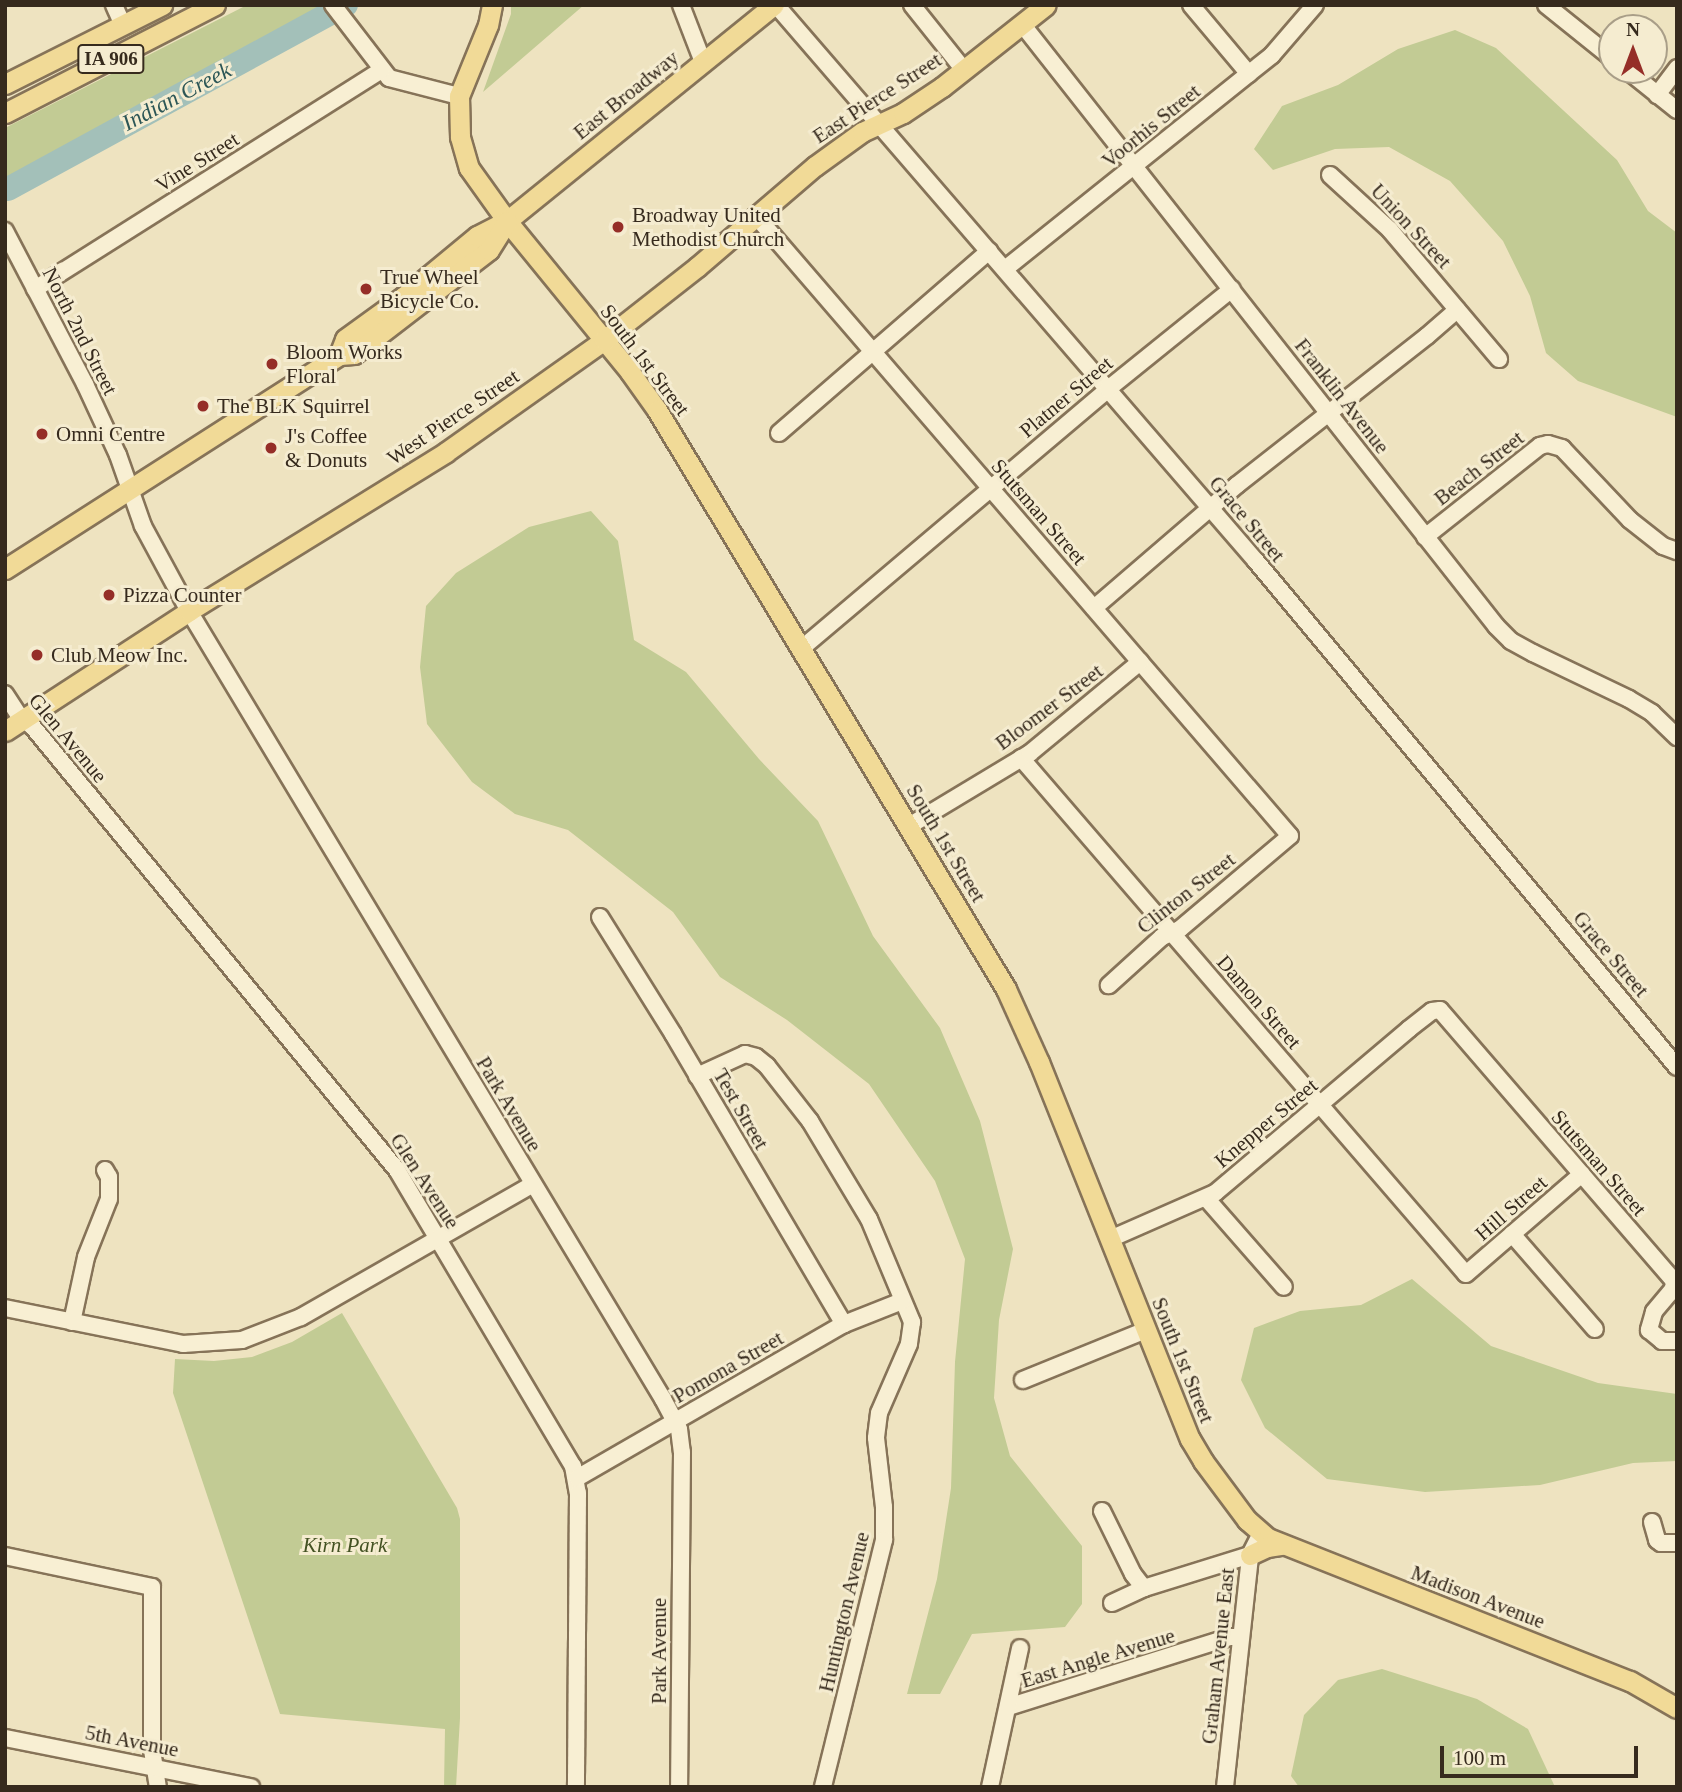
<!DOCTYPE html>
<html>
<head>
<meta charset="utf-8">
<style>
	body { margin:0 }
	#map { position:relative; width:1682px; height:1792px; overflow:hidden; background:#eee3c0; font-family:Georgia,serif }
	div>[style] { position:absolute }
	[style*='--x'] { left:calc(var(--x)*1px); top:calc(var(--y)*1px); width:calc(var(--w)*1px); rotate:calc(var(--a)*1deg) }
	.green>* { inset:0; background:#c2cb94 }
	.river>* { height:24px; margin:-12px; padding:0 12px; transform-origin:12px; border-radius:12px; background:#a3c0b9 }
	.roads { filter:drop-shadow(2px 0 #867358) drop-shadow(-2px 0 #867358) drop-shadow(0 2px #867358) drop-shadow(0 -2px #867358) }
	.minor>* { height:16px; margin:-8px; padding:0 8px; transform-origin:8px; border-radius:8px; background:#f8efd3 }
	.major>* { height:19px; margin:-9.5px; padding:0 9.5px; transform-origin:9.5px; border-radius:9.5px; background:#f1da97 }
	.dots>* { width:19px; height:19px; translate:-50% -50%; box-sizing:border-box; border:4px solid #f5ecd0; border-radius:50% }
	span { translate:-50% -50%; white-space:nowrap; text-align:center; line-height:1.15; -webkit-text-stroke:6px #f5ecd0; paint-order:stroke }
	.shield-label span { padding:2px 5px; background:#f5ecd0; border:2px solid; border-radius:5px; -webkit-text-stroke-width:0 }
	.shield-label { font-size:19px; color:#362a1d; font-weight:700 }
	.street-label { font-size:21px; color:#362a1d }
	.poi-label { font-size:21px; color:#362a1d }
	.left { translate:0 -50%; text-align:left }
	.park-label { font-size:21px; color:#445223; font-style:italic }
	.water-label { font-size:23px; color:#2c5656; font-style:italic }
	.frame { position:absolute; inset:0; border:7px solid #362a1d; pointer-events:none }
	.north { position:absolute; left:1598px; top:14px; width:70px; height:70px; box-sizing:border-box; background:#f5ecd0; border:2px solid #a99e88; border-radius:50%; rotate:0deg; font-size:19px; font-weight:700; line-height:28px; text-align:center; color:#362a1d }
	.north::after { content:''; display:block; margin:auto; width:24px; height:32px; background:#952e28; clip-path:polygon(50% 0,100% 100%,50% 72%,0 100%) }
	.scale { position:absolute; left:1440px; top:1746px; width:198px; height:32px; box-sizing:border-box; border:4px solid #362a1d; border-top:0; padding-left:9px; font-size:21px; line-height:24px; white-space:nowrap; color:#362a1d; -webkit-text-stroke:5px #f5ecd0; paint-order:stroke }
</style>
</head>
<body>
<div id="map">
	<div class="green">
		<div style="clip-path:polygon(247px 5px,339px 5px,16px 193px,5px 174px,5px 128px)"></div>
		<div style="clip-path:polygon(511px 5px,584px 5px,483px 92px,511px 14px)"></div>
		<div style="clip-path:polygon(1455px 30px,1496px 48px,1617px 160px,1648px 211px,1677px 233px,1677px 417px,1578px 381px,1546px 353px,1530px 296px,1503px 241px,1450px 181px,1389px 147px,1335px 149px,1273px 170px,1254px 149px,1282px 106px,1338px 85px,1398px 49px)"></div>
		<div style="clip-path:polygon(591px 511px,618px 541px,634px 640px,686px 672px,759px 759px,818px 821px,873px 936px,940px 1028px,980px 1121px,1013px 1249px,999px 1320px,994px 1398px,1010px 1456px,1082px 1546px,1082px 1604px,1065px 1627px,972px 1634px,940px 1694px,907px 1694px,937px 1579px,951px 1488px,955px 1362px,965px 1259px,935px 1181px,869px 1084px,787px 1020px,720px 977px,673px 912px,568px 830px,515px 814px,472px 782px,427px 724px,420px 667px,426px 606px,456px 573px,529px 527px)"></div>
		<div style="clip-path:polygon(1412px 1279px,1491px 1346px,1598px 1383px,1677px 1394px,1677px 1461px,1633px 1463px,1540px 1485px,1425px 1492px,1327px 1479px,1265px 1428px,1241px 1380px,1254px 1328px,1300px 1311px,1361px 1305px)"></div>
		<div style="clip-path:polygon(342px 1313px,457px 1508px,460px 1519px,460px 1718px,456px 1787px,444px 1787px,445px 1729px,280px 1714px,173px 1393px,175px 1359px,214px 1361px,252px 1357px,292px 1342px)"></div>
		<div style="clip-path:polygon(1382px 1669px,1477px 1699px,1528px 1729px,1555px 1787px,1299px 1787px,1291px 1776px,1304px 1715px,1338px 1680px)"></div>
	</div>
	<div class="river">
		<div style="--x:8;--y:189;--w:385;--a:-28.6"></div>
	</div>
	<div class="roads">
		<div class="minor">
			<div style="--x:114;--y:5;--w:22;--a:66"></div>
			<div style="--x:333;--y:5;--w:92;--a:52.5"></div>
			<div style="--x:389;--y:78;--w:72;--a:14.4"></div>
			<div style="--x:681;--y:5;--w:61;--a:68.9"></div>
			<div style="--x:776;--y:5;--w:735;--a:49.2"></div>
			<div style="--x:1256;--y:561;--w:658;--a:50.24"></div>
			<div style="--x:912;--y:5;--w:82;--a:51.4"></div>
			<div style="--x:1191;--y:5;--w:90;--a:50"></div>
			<div style="--x:1546;--y:5;--w:85;--a:38.8"></div>
			<div style="--x:1022;--y:24;--w:766;--a:51.78"></div>
			<div style="--x:1496;--y:626;--w:21;--a:45"></div>
			<div style="--x:1511;--y:641;--w:25;--a:29"></div>
			<div style="--x:1533;--y:653;--w:106;--a:25.6"></div>
			<div style="--x:1629;--y:699;--w:27;--a:31"></div>
			<div style="--x:1652;--y:713;--w:35;--a:44"></div>
			<div style="--x:1627;--y:70;--w:64;--a:38.7"></div>
			<div style="--x:1657;--y:95;--w:34;--a:-53"></div>
			<div style="--x:1330;--y:175;--w:81;--a:42.5"></div>
			<div style="--x:1390;--y:230;--w:169;--a:49.8"></div>
			<div style="--x:756;--y:216;--w:818;--a:49.26"></div>
			<div style="--x:1290;--y:836;--w:144;--a:139.8"></div>
			<div style="--x:1180;--y:929;--w:20;--a:156"></div>
			<div style="--x:1162;--y:937;--w:72;--a:137.8"></div>
			<div style="--x:5;--y:231;--w:173;--a:62.4"></div>
			<div style="--x:85;--y:384;--w:78;--a:65.1"></div>
			<div style="--x:118;--y:455;--w:75;--a:70.6"></div>
			<div style="--x:143;--y:526;--w:97;--a:61.6"></div>
			<div style="--x:189;--y:611;--w:920;--a:58.97"></div>
			<div style="--x:663;--y:1399;--w:34;--a:62"></div>
			<div style="--x:679;--y:1429;--w:23;--a:83"></div>
			<div style="--x:682;--y:1452;--w:335;--a:90.5"></div>
			<div style="--x:1005;--y:269;--w:342;--a:-38.7"></div>
			<div style="--x:1272;--y:55;--w:66;--a:-49.3"></div>
			<div style="--x:35;--y:289;--w:410;--a:-32.3"></div>
			<div style="--x:779;--y:433;--w:278;--a:-40.9"></div>
			<div style="--x:1425;--y:537;--w:147;--a:-38.4"></div>
			<div style="--x:1540;--y:446;--w:8;--a:-14"></div>
			<div style="--x:1548;--y:444;--w:15;--a:16"></div>
			<div style="--x:1562;--y:448;--w:99;--a:46.6"></div>
			<div style="--x:1630;--y:520;--w:42;--a:38.2"></div>
			<div style="--x:1663;--y:546;--w:15;--a:20"></div>
			<div style="--x:1094;--y:608;--w:189;--a:-40.7"></div>
			<div style="--x:1237;--y:485;--w:241;--a:-38.1"></div>
			<div style="--x:1427;--y:336;--w:40;--a:-41"></div>
			<div style="--x:802;--y:648;--w:401;--a:-40.2"></div>
			<div style="--x:1108;--y:389;--w:159;--a:-38.9"></div>
			<div style="--x:5;--y:694;--w:24;--a:57"></div>
			<div style="--x:18;--y:714;--w:20;--a:41"></div>
			<div style="--x:33;--y:727;--w:573;--a:50.59"></div>
			<div style="--x:397;--y:1170;--w:344;--a:59.3"></div>
			<div style="--x:573;--y:1466;--w:27;--a:80"></div>
			<div style="--x:578;--y:1493;--w:294;--a:90.4"></div>
			<div style="--x:1021;--y:758;--w:681;--a:49.23"></div>
			<div style="--x:1466;--y:1274;--w:153;--a:-40.8"></div>
			<div style="--x:909;--y:826;--w:141;--a:-31.1"></div>
			<div style="--x:1030;--y:753;--w:143;--a:-39.6"></div>
			<div style="--x:600;--y:917;--w:138;--a:58"></div>
			<div style="--x:673;--y:1034;--w:337;--a:59.5"></div>
			<div style="--x:697;--y:1076;--w:53;--a:-24.6"></div>
			<div style="--x:745;--y:1054;--w:11;--a:15"></div>
			<div style="--x:756;--y:1057;--w:14;--a:39"></div>
			<div style="--x:767;--y:1066;--w:70;--a:52"></div>
			<div style="--x:810;--y:1121;--w:114;--a:59"></div>
			<div style="--x:869;--y:1219;--w:112;--a:67.3"></div>
			<div style="--x:912;--y:1322;--w:22;--a:98"></div>
			<div style="--x:909;--y:1344;--w:75;--a:113.5"></div>
			<div style="--x:879;--y:1413;--w:25;--a:97"></div>
			<div style="--x:876;--y:1438;--w:69;--a:83.4"></div>
			<div style="--x:884;--y:1507;--w:33;--a:90"></div>
			<div style="--x:884;--y:1540;--w:254;--a:103.9"></div>
			<div style="--x:1206;--y:1198;--w:118;--a:48.8"></div>
			<div style="--x:1512;--y:1234;--w:126;--a:48.9"></div>
			<div style="--x:1110;--y:1239;--w:115;--a:-23.7"></div>
			<div style="--x:1215;--y:1193;--w:254;--a:-40.2"></div>
			<div style="--x:1409;--y:1029;--w:29;--a:-38"></div>
			<div style="--x:1432;--y:1011;--w:8;--a:-7"></div>
			<div style="--x:1440;--y:1010;--w:358;--a:49.2"></div>
			<div style="--x:1674;--y:1281;--w:8;--a:97"></div>
			<div style="--x:1673;--y:1289;--w:30;--a:130"></div>
			<div style="--x:1654;--y:1312;--w:19;--a:106"></div>
			<div style="--x:1649;--y:1330;--w:17;--a:40"></div>
			<div style="--x:1662;--y:1341;--w:15;--a:0"></div>
			<div style="--x:5;--y:1308;--w:182;--a:11.4"></div>
			<div style="--x:183;--y:1344;--w:59;--a:-3.9"></div>
			<div style="--x:242;--y:1340;--w:63;--a:-21.3"></div>
			<div style="--x:301;--y:1317;--w:267;--a:-29.8"></div>
			<div style="--x:72;--y:1322;--w:66;--a:-77.8"></div>
			<div style="--x:86;--y:1257;--w:62;--a:-68.4"></div>
			<div style="--x:109;--y:1199;--w:22;--a:-90"></div>
			<div style="--x:109;--y:1177;--w:8;--a:-120"></div>
			<div style="--x:1023;--y:1380;--w:133;--a:-22.1"></div>
			<div style="--x:577;--y:1478;--w:308;--a:-30"></div>
			<div style="--x:844;--y:1324;--w:62;--a:-21.6"></div>
			<div style="--x:1102;--y:1511;--w:70;--a:63.8"></div>
			<div style="--x:1133;--y:1574;--w:18;--a:52"></div>
			<div style="--x:1652;--y:1522;--w:19;--a:74"></div>
			<div style="--x:1657;--y:1540;--w:5;--a:37"></div>
			<div style="--x:1661;--y:1543;--w:16;--a:0"></div>
			<div style="--x:5;--y:1556;--w:150;--a:11.9"></div>
			<div style="--x:152;--y:1587;--w:163;--a:90"></div>
			<div style="--x:152;--y:1750;--w:37;--a:81"></div>
			<div style="--x:1112;--y:1603;--w:35;--a:-25"></div>
			<div style="--x:1144;--y:1588;--w:111;--a:-17.3"></div>
			<div style="--x:1008;--y:1707;--w:233;--a:-17.5"></div>
			<div style="--x:1230;--y:1637;--w:10;--a:0"></div>
			<div style="--x:5;--y:1738;--w:251;--a:11.3"></div>
			<div style="--x:990;--y:1787;--w:142;--a:-77.8"></div>
			<div style="--x:1225;--y:1787;--w:233;--a:-83.8"></div>
			<div style="--x:1250;--y:1555;--w:25;--a:-63"></div>
		</div>
		<div class="major">
			<div style="--x:492;--y:5;--w:20;--a:101"></div>
			<div style="--x:488;--y:25;--w:77;--a:112.2"></div>
			<div style="--x:459;--y:96;--w:41;--a:88.6"></div>
			<div style="--x:460;--y:137;--w:32;--a:74"></div>
			<div style="--x:469;--y:168;--w:65;--a:54.4"></div>
			<div style="--x:507;--y:221;--w:195;--a:50.8"></div>
			<div style="--x:630;--y:372;--w:47;--a:54.6"></div>
			<div style="--x:657;--y:410;--w:676;--a:58.92"></div>
			<div style="--x:1006;--y:989;--w:80;--a:65.7"></div>
			<div style="--x:1039;--y:1062;--w:406;--a:68.2"></div>
			<div style="--x:1190;--y:1439;--w:26;--a:59"></div>
			<div style="--x:1203;--y:1461;--w:74;--a:53.3"></div>
			<div style="--x:1247;--y:1520;--w:28;--a:41"></div>
			<div style="--x:1268;--y:1538;--w:389;--a:21.6"></div>
			<div style="--x:1630;--y:1681;--w:54;--a:29.9"></div>
			<div style="--x:5;--y:84;--w:176;--a:-26.7"></div>
			<div style="--x:5;--y:113;--w:236;--a:-27.2"></div>
			<div style="--x:339;--y:355;--w:17;--a:-69"></div>
			<div style="--x:345;--y:339;--w:72;--a:-35.9"></div>
			<div style="--x:403;--y:297;--w:96;--a:-39.5"></div>
			<div style="--x:477;--y:236;--w:34;--a:-27"></div>
			<div style="--x:507;--y:221;--w:343;--a:-39"></div>
			<div style="--x:5;--y:569;--w:397;--a:-32.6"></div>
			<div style="--x:339;--y:355;--w:15;--a:-4"></div>
			<div style="--x:354;--y:354;--w:170;--a:-37.6"></div>
			<div style="--x:489;--y:250;--w:34;--a:-58"></div>
			<div style="--x:5;--y:731;--w:220;--a:-33.1"></div>
			<div style="--x:189;--y:611;--w:302;--a:-31.7"></div>
			<div style="--x:446;--y:452;--w:194;--a:-35.3"></div>
			<div style="--x:604;--y:340;--w:118;--a:-38.1"></div>
			<div style="--x:697;--y:267;--w:155;--a:-40.6"></div>
			<div style="--x:815;--y:166;--w:58;--a:-35.9"></div>
			<div style="--x:862;--y:132;--w:45;--a:-24.9"></div>
			<div style="--x:903;--y:113;--w:47;--a:-33.7"></div>
			<div style="--x:942;--y:87;--w:132;--a:-38.3"></div>
			<div style="--x:1250;--y:1555;--w:19;--a:-25"></div>
			<div style="--x:1267;--y:1547;--w:15;--a:-8"></div>
		</div>
	</div>
	<div class="dots">
		<div style="left:618px;top:227px;background:#952e28"></div>
		<div style="left:366px;top:289px;background:#952e28"></div>
		<div style="left:272px;top:364px;background:#952e28"></div>
		<div style="left:203px;top:406px;background:#952e28"></div>
		<div style="left:42px;top:434px;background:#952e28"></div>
		<div style="left:271px;top:448px;background:#952e28"></div>
		<div style="left:109px;top:595px;background:#952e28"></div>
		<div style="left:37px;top:655px;background:#952e28"></div>
	</div>
	<div class="shield-label">
		<span style="left:111px;top:59px">IA 906</span>
	</div>
	<div class="street-label">
		<span style="left:626px;top:95px;rotate:-39deg">East Broadway</span>
		<span style="left:877px;top:98px;rotate:-33deg">East Pierce Street</span>
		<span style="left:1151px;top:126px;rotate:-39deg">Voorhis Street</span>
		<span style="left:197px;top:162px;rotate:-32deg">Vine Street</span>
		<span style="left:1411px;top:226px;rotate:47deg">Union Street</span>
		<span style="left:80px;top:331px;rotate:63deg">North 2nd Street</span>
		<span style="left:645px;top:360px;rotate:53deg">South 1st Street</span>
		<span style="left:1342px;top:396px;rotate:52deg">Franklin Avenue</span>
		<span style="left:1066px;top:397px;rotate:-40deg">Platner Street</span>
		<span style="left:453px;top:417px;rotate:-34deg">West Pierce Street</span>
		<span style="left:1479px;top:468px;rotate:-38deg">Beach Street</span>
		<span style="left:1039px;top:512px;rotate:49deg">Stutsman Street</span>
		<span style="left:1247px;top:519px;rotate:50deg">Grace Street</span>
		<span style="left:1049px;top:707px;rotate:-37deg">Bloomer Street</span>
		<span style="left:68px;top:738px;rotate:50deg">Glen Avenue</span>
		<span style="left:946px;top:843px;rotate:59deg">South 1st Street</span>
		<span style="left:1186px;top:893px;rotate:-38deg">Clinton Street</span>
		<span style="left:1611px;top:954px;rotate:50deg">Grace Street</span>
		<span style="left:1259px;top:1002px;rotate:49deg">Damon Street</span>
		<span style="left:509px;top:1104px;rotate:59deg">Park Avenue</span>
		<span style="left:741px;top:1109px;rotate:60deg">Test Street</span>
		<span style="left:1266px;top:1123px;rotate:-40deg">Knepper Street</span>
		<span style="left:1599px;top:1163px;rotate:49deg">Stutsman Street</span>
		<span style="left:425px;top:1181px;rotate:57deg">Glen Avenue</span>
		<span style="left:1511px;top:1208px;rotate:-41deg">Hill Street</span>
		<span style="left:1183px;top:1360px;rotate:68deg">South 1st Street</span>
		<span style="left:728px;top:1367px;rotate:-30deg">Pomona Street</span>
		<span style="left:1478px;top:1597px;rotate:21deg">Madison Avenue</span>
		<span style="left:844px;top:1612px;rotate:-77deg">Huntington Avenue</span>
		<span style="left:659px;top:1651px;rotate:-90deg">Park Avenue</span>
		<span style="left:1218px;top:1656px;rotate:-84deg">Graham Avenue East</span>
		<span style="left:1098px;top:1658px;rotate:-17deg">East Angle Avenue</span>
		<span style="left:132px;top:1741px;rotate:11deg">5th Avenue</span>
	</div>
	<div class="poi-label">
		<span class="left" style="left:632px;top:227px">Broadway United<br>Methodist Church</span>
		<span class="left" style="left:380px;top:289px">True Wheel<br>Bicycle Co.</span>
		<span class="left" style="left:286px;top:364px">Bloom Works<br>Floral</span>
		<span class="left" style="left:217px;top:406px">The BLK Squirrel</span>
		<span class="left" style="left:56px;top:434px">Omni Centre</span>
		<span class="left" style="left:285px;top:448px">J's Coffee<br>&amp; Donuts</span>
		<span class="left" style="left:123px;top:595px">Pizza Counter</span>
		<span class="left" style="left:51px;top:655px">Club Meow Inc.</span>
	</div>
	<div class="park-label">
		<span style="left:345px;top:1545px">Kirn Park</span>
	</div>
	<div class="water-label">
		<span style="left:177px;top:97px;rotate:-28deg">Indian Creek</span>
	</div>
	<div class="frame"></div>
	<div class="north">N</div>
	<div class="scale">100 m</div>
</div>
</body>
</html>
